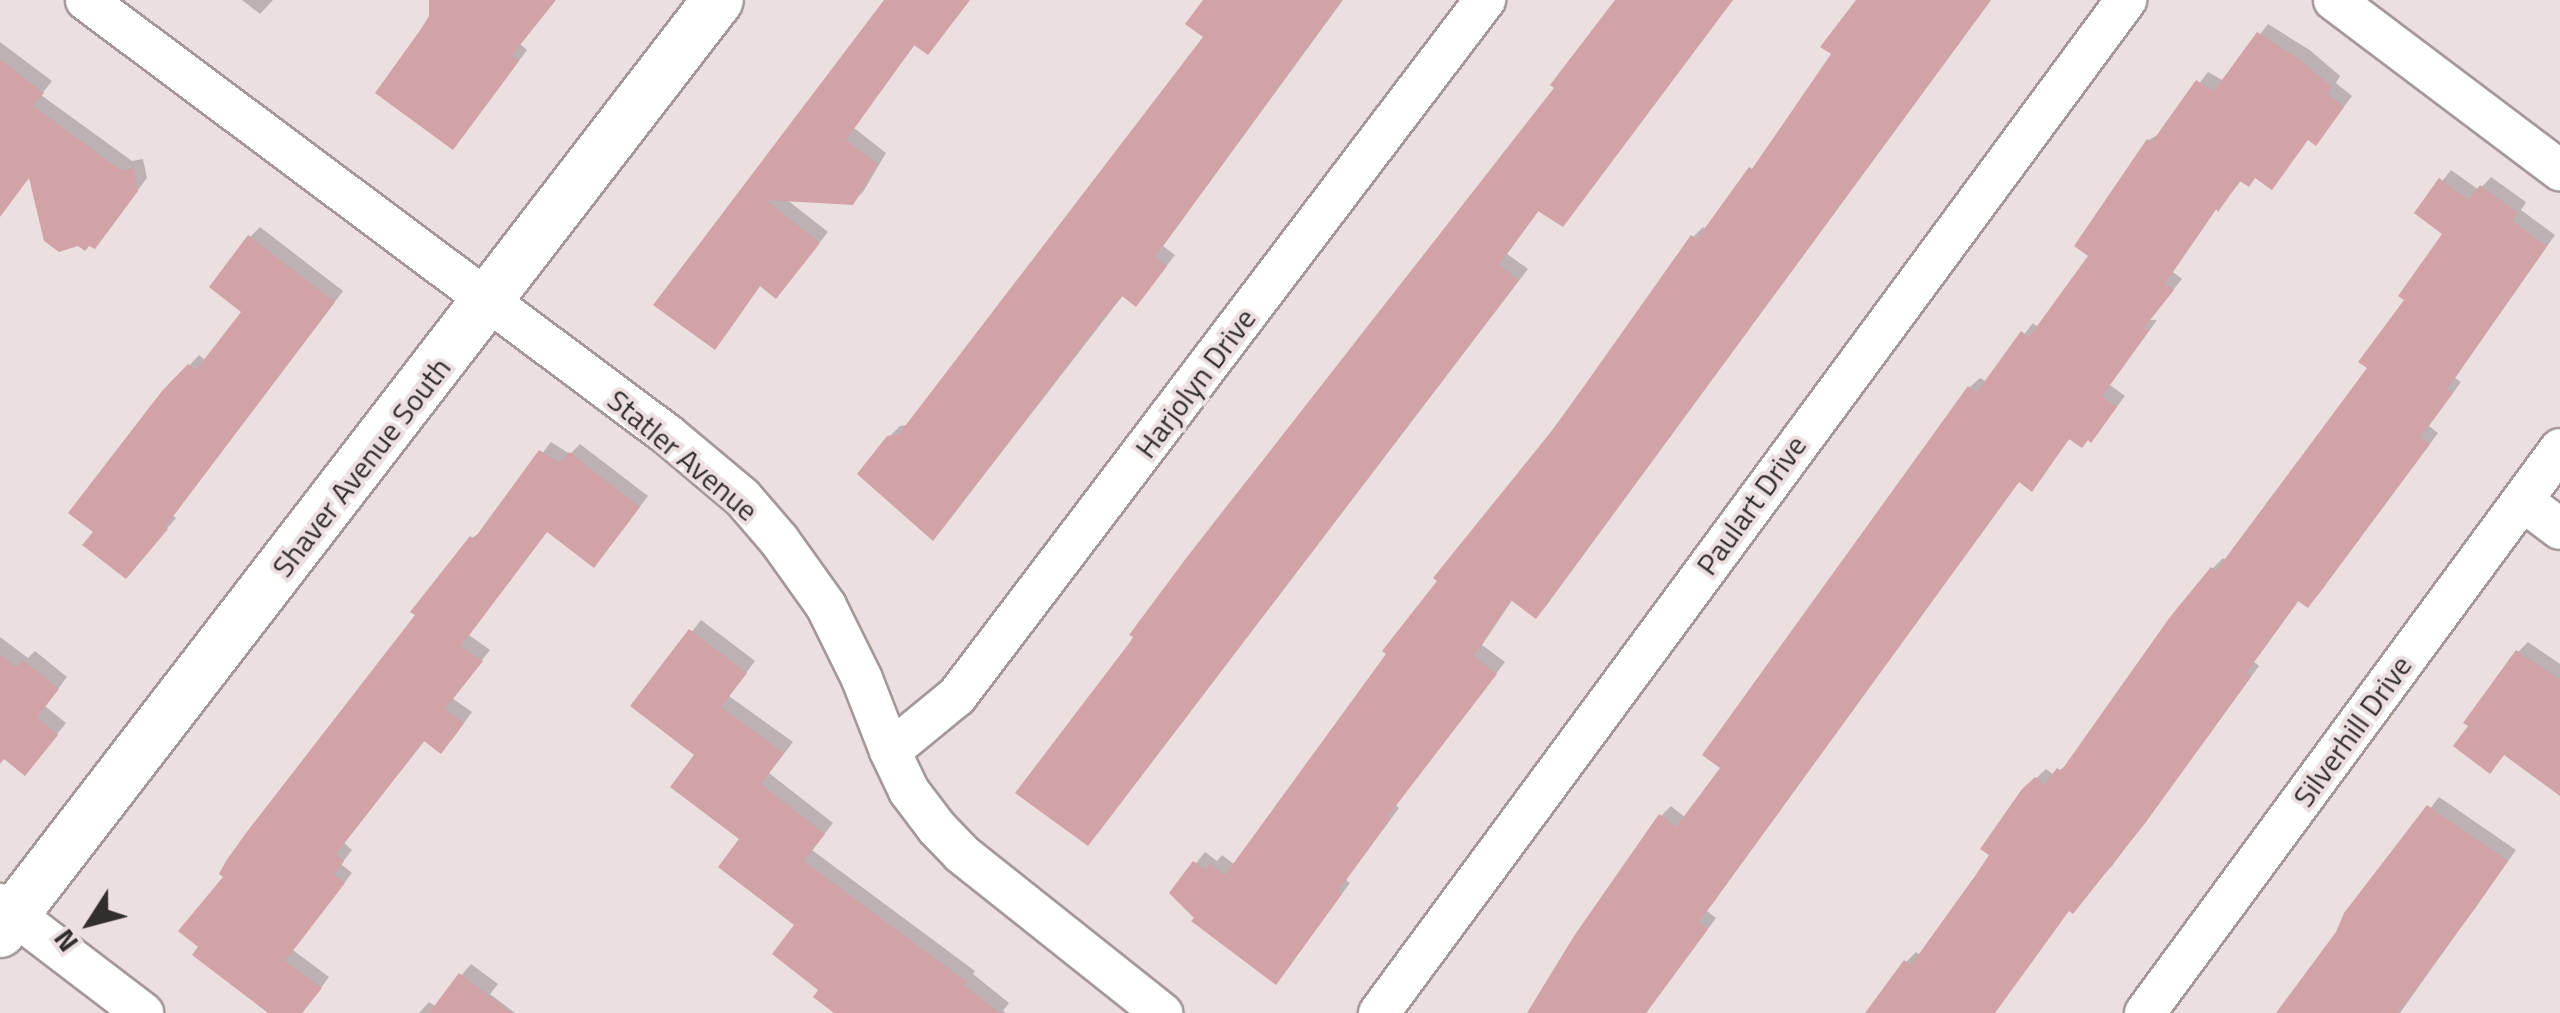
<!DOCTYPE html>
<html>
<head>
<meta charset="utf-8">
<style>
	body { margin:0 }
	#map { position:relative; width:2560px; height:1013px; overflow:hidden; background:#ecdfe0; font-family:"Titillium Web",sans-serif }
	div>[style] { position:absolute }
	[style*='--x'] { left:calc(var(--x)*1px); top:calc(var(--y)*1px); width:calc(var(--w)*1px); rotate:calc(var(--a)*1deg) }
	.shadow>* { inset:0; background:#0003 }
	.building>* { inset:0; background:#d1a2a6 }
	.roads { filter:drop-shadow(2px 0 #a49899) drop-shadow(-2px 0 #a49899) drop-shadow(0 2px #a49899) drop-shadow(0 -2px #a49899) }
	.minor>* { height:40px; margin:-20px; padding:0 20px; transform-origin:20px; border-radius:20px; background:#fff }
	.tertiary>* { height:50px; margin:-25px; padding:0 25px; transform-origin:25px; border-radius:25px; background:#fff }
	span { translate:-50% -50%; white-space:nowrap; text-align:center; line-height:1.15; -webkit-text-stroke:8px #ecdfe0; paint-order:stroke }
	.street-label { font-size:30px; color:#332e2e }
	.north { position:absolute; left:40px; top:873px; width:100px; height:100px; -webkit-text-stroke:8px #ecdfe0; paint-order:stroke; rotate:234deg; font-size:28px; font-weight:700; line-height:40px; text-align:center; color:#332e2e }
	.north::after { content:''; display:block; margin:auto; width:35px; height:45px; background:#332e2e; clip-path:polygon(50% 0,100% 100%,50% 72%,0 100%) }
</style>
</head>
<body>
<div id="map">
	<div class="shadow">
		<div style="clip-path:polygon(242px 0,273px 0,260px 14px)"></div>
		<div style="clip-path:polygon(431px 0,555px 0,520px 44px,527px 50px,462px 137px,431px 16px)"></div>
		<div style="clip-path:polygon(887px 0,967px 0,916px 43px,854px 128px,886px 153px,863px 192px,852px 203px,786px 199px,828px 232px,786px 285px,761px 284px,725px 336px,657px 304px)"></div>
		<div style="clip-path:polygon(1206px 0,1343px 0,1163px 246px,1175px 255px,1146px 293px,1124px 294px,943px 528px,889px 437px,900px 426px,909px 425px,1206px 37px)"></div>
		<div style="clip-path:polygon(1618px 0,1733px 0,1540px 209px,1507px 254px,1528px 269px,1098px 833px,1136px 636px,1557px 88px)"></div>
		<div style="clip-path:polygon(1879px 0,1991px 0,1546px 606px,1536px 616px,1513px 599px,1482px 645px,1505px 662px,1396px 805px,1399px 808px,1346px 880px,1350px 883px,1276px 982px,1172px 893px,1205px 852px,1217px 861px,1222px 855px,1235px 865px,1693px 237px,1703px 227px,1707px 230px)"></div>
		<div style="clip-path:polygon(2268px 24px,2311px 51px,2340px 76px,2336px 83px,2352px 96px,2325px 132px,2310px 138px,2257px 176px,2242px 180px,2217px 208px,2173px 272px,2182px 279px,2149px 320px,2157px 320px,2110px 385px,2125px 396px,2100px 429px,2071px 437px,2032px 488px,2020px 480px,1707px 911px,1716px 918px,1646px 1013px,1531px 1013px,1548px 989px,1543px 987px,1661px 816px,1671px 806px,1686px 818px,1723px 767px,1705px 754px,1970px 387px,1980px 378px,1987px 382px,2033px 323px,2039px 328px,2091px 255px,2077px 245px,2149px 140px,2162px 132px,2208px 72px,2224px 81px)"></div>
		<div style="clip-path:polygon(0 42px,52px 81px,41px 95px,132px 161px,143px 159px,147px 178px,95px 246px,30px 176px,0 212px)"></div>
		<div style="clip-path:polygon(2451px 170px,2479px 190px,2491px 177px,2526px 202px,2521px 210px,2555px 235px,2455px 378px,2461px 382px,2429px 426px,2438px 433px,2318px 595px,2308px 605px,2300px 599px,2254px 662px,2259px 666px,2112px 866px,2070px 909px,1989px 1013px,1868px 1013px,1906px 962px,1916px 952px,1921px 956px,1993px 855px,2024px 790px,2046px 769px,2054px 775px,2071px 761px,2172px 619px,2213px 568px,2223px 558px,2227px 561px,2370px 368px,2446px 234px,2417px 213px)"></div>
		<div style="clip-path:polygon(260px 227px,343px 291px,173px 516px,176px 518px,136px 565px,96px 532px,164px 393px,199px 355px,206px 361px,244px 311px,250px 237px)"></div>
		<div style="clip-path:polygon(551px 442px,570px 454px,580px 444px,648px 496px,603px 555px,548px 530px,469px 635px,490px 650px,452px 698px,472px 712px,451px 741px,426px 739px,344px 843px,352px 850px,341px 864px,352px 873px,293px 950px,329px 977px,302px 1013px,272px 1013px,226px 877px,472px 538px,484px 530px)"></div>
		<div style="clip-path:polygon(701px 620px,755px 661px,729px 696px,793px 742px,769px 773px,833px 823px,812px 850px,975px 971px,973px 974px,1009px 1003px,1003px 1011px,1006px 1013px,838px 1013px,821px 990px,797px 924px,697px 754px,634px 706px)"></div>
		<div style="clip-path:polygon(0 637px,28px 658px,35px 651px,67px 677px,45px 706px,66px 723px,35px 762px,0 752px)"></div>
		<div style="clip-path:polygon(2528px 642px,2560px 664px,2560px 791px,2506px 753px,2490px 770px,2518px 652px)"></div>
		<div style="clip-path:polygon(2439px 797px,2516px 850px,2400px 1013px,2278px 1013px)"></div>
		<div style="clip-path:polygon(471px 964px,498px 984px,490px 994px,515px 1013px,419px 1013px,429px 1002px,435px 1006px)"></div>
	</div>
	<div class="building">
		<div style="clip-path:polygon(429px 0,556px 0,512px 55px,519px 61px,453px 150px,375px 93px,421px 29px,429px 16px)"></div>
		<div style="clip-path:polygon(884px 0,970px 0,928px 55px,914px 45px,846px 140px,878px 164px,853px 205px,766px 200px,820px 243px,776px 299px,760px 286px,715px 350px,653px 305px)"></div>
		<div style="clip-path:polygon(1203px 0,1342px 0,1155px 257px,1167px 266px,1136px 307px,1122px 296px,1106px 315px,933px 541px,857px 474px,887px 436px,899px 434px,1203px 37px,1185px 24px)"></div>
		<div style="clip-path:polygon(1615px 0,1733px 0,1563px 227px,1538px 211px,1499px 265px,1519px 280px,1088px 846px,1015px 793px,1130px 642px,1133px 637px,1129px 635px,1187px 557px,1554px 88px,1550px 85px)"></div>
		<div style="clip-path:polygon(1856px 0,1991px 0,1536px 619px,1511px 600px,1474px 656px,1497px 674px,1388px 816px,1390px 819px,1338px 891px,1342px 894px,1276px 985px,1191px 921px,1194px 918px,1169px 893px,1193px 861px,1206px 870px,1210px 864px,1225px 875px,1386px 654px,1382px 651px,1437px 581px,1433px 578px,1558px 423px,1691px 235px,1697px 239px,1749px 167px,1752px 169px,1831px 54px,1820px 47px)"></div>
		<div style="clip-path:polygon(2257px 32px,2301px 60px,2332px 87px,2328px 94px,2344px 107px,2316px 146px,2308px 140px,2272px 190px,2255px 178px,2249px 187px,2240px 181px,2218px 212px,2216px 209px,2165px 283px,2174px 290px,2143px 329px,2150px 329px,2102px 396px,2117px 407px,2091px 443px,2088px 440px,2082px 448px,2069px 439px,2032px 492px,2019px 482px,1699px 922px,1708px 929px,1646px 1013px,1527px 1013px,1574px 936px,1659px 814px,1676px 827px,1720px 768px,1702px 755px,1968px 386px,1977px 392px,2021px 331px,2029px 337px,2088px 256px,2074px 246px,2147px 139px,2152px 142px,2196px 80px,2214px 91px)"></div>
		<div style="clip-path:polygon(0 59px,44px 93px,33px 106px,121px 170px,134px 168px,138px 191px,95px 249px,89px 246px,85px 251px,78px 246px,59px 252px,44px 241px,29px 178px,0 217px)"></div>
		<div style="clip-path:polygon(2439px 178px,2469px 200px,2480px 185px,2518px 213px,2512px 221px,2547px 246px,2447px 389px,2453px 393px,2420px 437px,2430px 444px,2308px 608px,2298px 601px,2246px 673px,2251px 677px,2146px 822px,2073px 914px,2069px 911px,1995px 1013px,1865px 1013px,1904px 960px,1911px 965px,1975px 876px,1989px 855px,1980px 849px,2022px 789px,2035px 777px,2044px 785px,2057px 768px,2061px 771px,2170px 617px,2211px 567px,2216px 571px,2367px 368px,2358px 362px,2404px 300px,2398px 296px,2442px 234px,2414px 213px)"></div>
		<div style="clip-path:polygon(248px 235px,335px 302px,165px 527px,168px 529px,126px 579px,82px 545px,93px 532px,68px 513px,162px 391px,188px 364px,196px 370px,241px 312px,209px 287px)"></div>
		<div style="clip-path:polygon(539px 450px,560px 463px,569px 452px,640px 507px,594px 568px,547px 532px,461px 646px,483px 661px,445px 709px,464px 723px,441px 754px,424px 741px,336px 854px,344px 861px,334px 875px,345px 883px,285px 961px,322px 988px,302px 1013px,268px 1013px,192px 955px,198px 947px,178px 931px,223px 877px,219px 874px,226px 861px,246px 833px,415px 615px,410px 612px,470px 536px,474px 539px)"></div>
		<div style="clip-path:polygon(689px 629px,747px 673px,721px 707px,784px 753px,761px 784px,825px 834px,804px 861px,967px 982px,964px 985px,1000px 1013px,834px 1013px,813px 997px,818px 990px,772px 954px,794px 925px,718px 867px,739px 839px,670px 787px,694px 755px,630px 706px)"></div>
		<div style="clip-path:polygon(2516px 650px,2560px 680px,2560px 796px,2504px 755px,2490px 774px,2453px 746px,2468px 726px,2463px 723px)"></div>
		<div style="clip-path:polygon(0 655px,17px 667px,23px 660px,59px 689px,37px 717px,58px 735px,25px 776px,4px 759px,0 764px)"></div>
		<div style="clip-path:polygon(2427px 805px,2508px 861px,2476px 907px,2398px 1013px,2276px 1013px,2336px 932px,2344px 913px)"></div>
		<div style="clip-path:polygon(459px 973px,512px 1013px,429px 1013px)"></div>
	</div>
	<div class="roads">
		<div class="minor">
			<div style="--x:86;--y:0;--w:727;--a:36.78"></div>
			<div style="--x:668;--y:435;--w:97;--a:40"></div>
			<div style="--x:742;--y:497;--w:57;--a:49.3"></div>
			<div style="--x:779;--y:540;--w:81;--a:54.5"></div>
			<div style="--x:826;--y:606;--w:81;--a:63.7"></div>
			<div style="--x:862;--y:679;--w:77;--a:68.7"></div>
			<div style="--x:890;--y:751;--w:44;--a:64.6"></div>
			<div style="--x:909;--y:791;--w:46;--a:52.9"></div>
			<div style="--x:937;--y:828;--w:36;--a:46"></div>
			<div style="--x:962;--y:854;--w:256;--a:38.5"></div>
			<div style="--x:2334;--y:0;--w:283;--a:37"></div>
			<div style="--x:2523;--y:501;--w:46;--a:37.1"></div>
			<div style="--x:890;--y:751;--w:87;--a:-39.4"></div>
			<div style="--x:957;--y:696;--w:874;--a:-52.82"></div>
			<div style="--x:0;--y:904;--w:180;--a:37.3"></div>
			<div style="--x:1379;--y:1013;--w:1259;--a:-53.59"></div>
			<div style="--x:2145;--y:1013;--w:700;--a:-53.65"></div>
		</div>
		<div class="tertiary">
			<div style="--x:0;--y:932;--w:1176;--a:-52.39"></div>
		</div>
	</div>
	<div class="street-label">
		<span style="left:1195px;top:383px;rotate:-53deg">Harjolyn Drive</span>
		<span style="left:683px;top:455px;rotate:40deg">Statler Avenue</span>
		<span style="left:361px;top:467px;rotate:-52deg">Shaver Avenue South</span>
		<span style="left:1751px;top:505px;rotate:-54deg">Paulart Drive</span>
		<span style="left:2352px;top:731px;rotate:-54deg">Silverhill Drive</span>
	</div>
	<div class="north">N</div>
</div>
</body>
</html>
